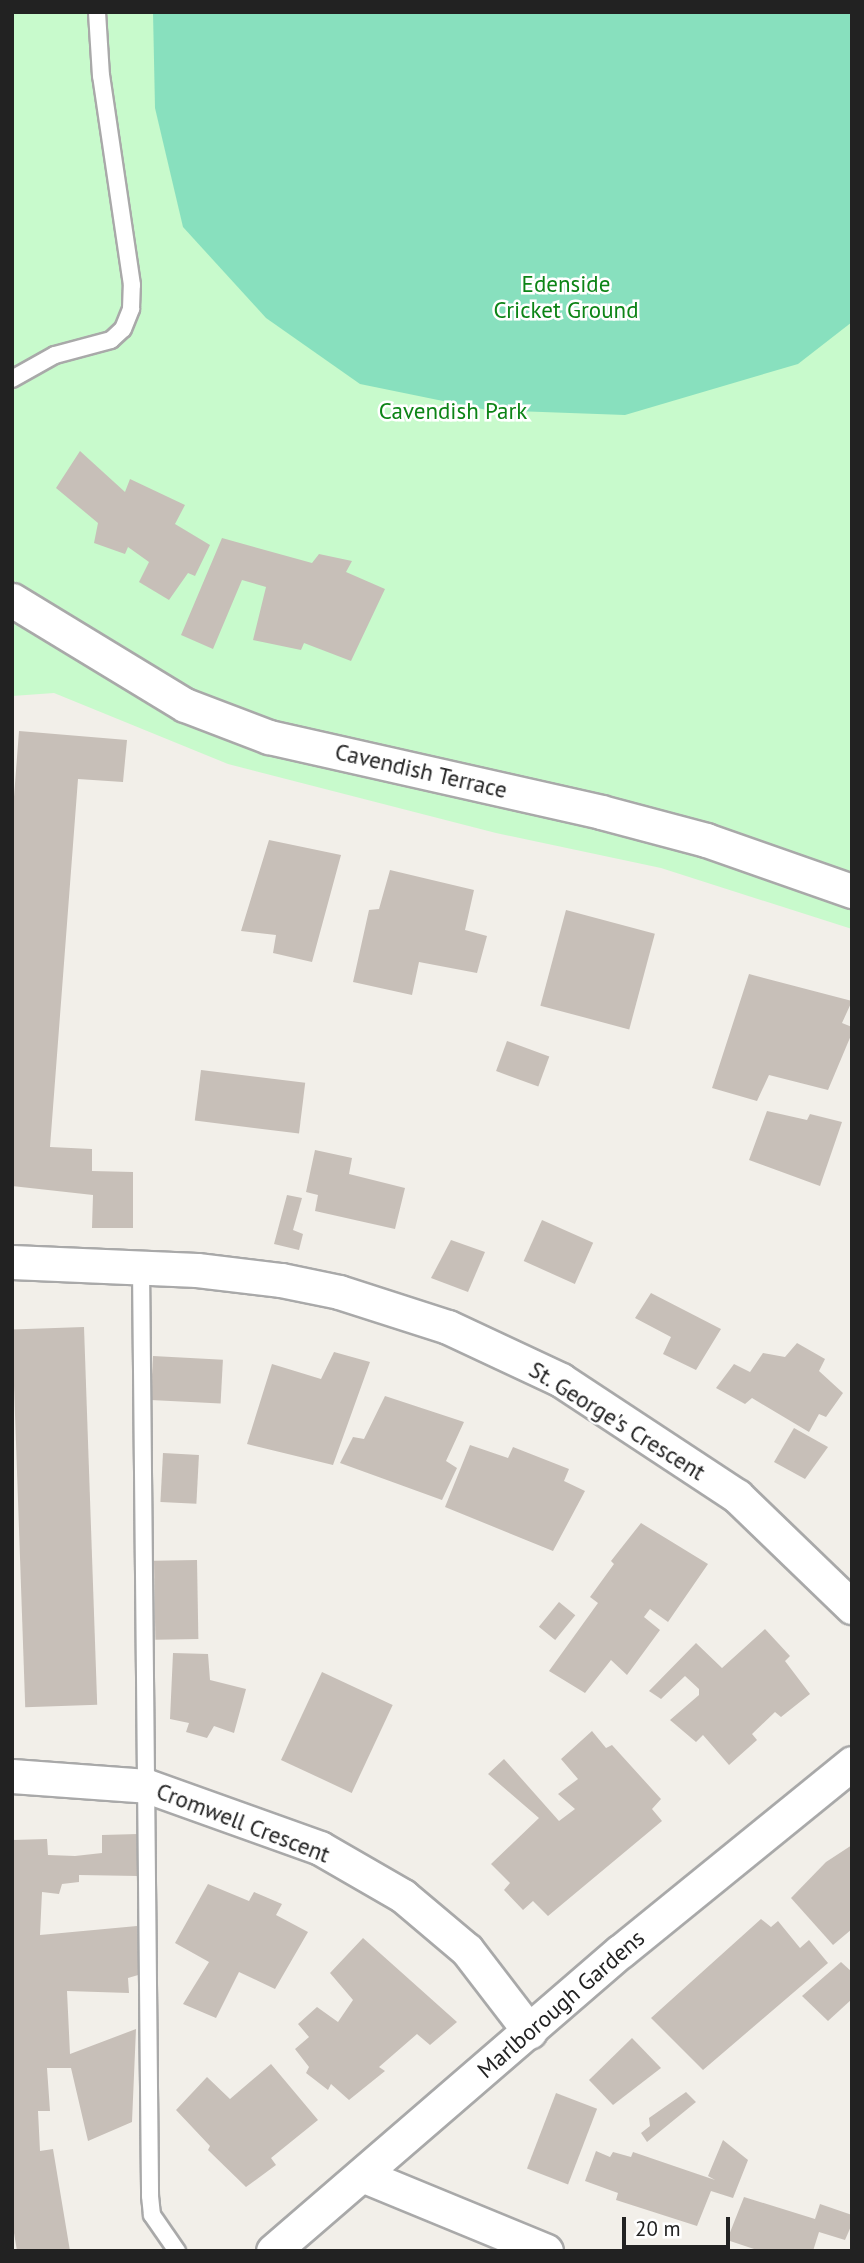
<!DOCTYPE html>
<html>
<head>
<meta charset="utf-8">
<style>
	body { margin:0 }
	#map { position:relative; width:864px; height:2263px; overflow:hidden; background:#f2efe9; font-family:"PT Sans",sans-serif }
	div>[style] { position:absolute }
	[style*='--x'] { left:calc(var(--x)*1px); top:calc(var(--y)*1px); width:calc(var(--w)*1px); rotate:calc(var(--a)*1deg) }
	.park>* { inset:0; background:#c8facc }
	.pitch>* { inset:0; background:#88e0be }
	.building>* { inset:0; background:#c7bfb8; transform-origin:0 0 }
	.roads { filter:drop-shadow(2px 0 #a9a9a9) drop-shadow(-2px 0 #a9a9a9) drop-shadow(0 2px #a9a9a9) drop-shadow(0 -2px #a9a9a9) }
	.lane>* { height:16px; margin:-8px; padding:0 8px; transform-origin:8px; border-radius:8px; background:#fff }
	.street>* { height:33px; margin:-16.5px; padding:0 16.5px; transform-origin:16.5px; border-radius:16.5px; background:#fff }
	span { translate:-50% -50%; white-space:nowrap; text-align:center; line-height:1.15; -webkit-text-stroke:5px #fff; paint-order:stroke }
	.park-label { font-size:23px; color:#0c8416 }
	.street-label { font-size:23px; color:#222 }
	.frame { position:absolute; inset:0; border:14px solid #222; pointer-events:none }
	.scale { position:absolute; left:622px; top:2217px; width:108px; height:32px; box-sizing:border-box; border:4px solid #222; border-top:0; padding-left:9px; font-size:21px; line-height:24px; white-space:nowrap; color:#222; -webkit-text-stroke:5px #fff; paint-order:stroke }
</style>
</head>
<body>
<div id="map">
	<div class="park">
		<div style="clip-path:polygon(12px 12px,852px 12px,852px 929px,661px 868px,496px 833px,228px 764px,54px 693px,12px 696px)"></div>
	</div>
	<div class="pitch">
		<div style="clip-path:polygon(153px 12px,852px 12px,852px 322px,798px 364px,625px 415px,487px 410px,360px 384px,266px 318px,183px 227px,155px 108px)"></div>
	</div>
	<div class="building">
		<div style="clip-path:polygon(80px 451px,125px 492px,130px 479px,185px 505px,175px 524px,210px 545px,195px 576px,188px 573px,169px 600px,139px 582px,149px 562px,128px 547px,125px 554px,94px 543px,98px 523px,56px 488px)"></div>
		<div style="clip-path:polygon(222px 538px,312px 563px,319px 554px,352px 561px,346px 572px,385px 589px,351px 661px,304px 643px,301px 650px,253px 640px,266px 587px,242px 580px,213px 649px,181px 635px)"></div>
		<div style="clip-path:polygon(19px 731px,127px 740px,123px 782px,78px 779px,50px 1147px,92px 1149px,92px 1171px,133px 1172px,133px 1228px,92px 1228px,93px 1195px,12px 1186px,12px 823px)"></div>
		<div style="clip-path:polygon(269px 840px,341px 855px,312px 962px,273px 953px,276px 935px,241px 931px)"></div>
		<div style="clip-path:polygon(390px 870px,474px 890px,465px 930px,487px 936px,477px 973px,419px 962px,412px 995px,353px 982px,369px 910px,379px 909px)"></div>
		<div style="left:566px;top:910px;width:92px;height:99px;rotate:15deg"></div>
		<div style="clip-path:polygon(749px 974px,852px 1001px,842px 1023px,852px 1027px,852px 1033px,828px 1090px,769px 1075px,757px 1101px,712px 1088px)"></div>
		<div style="left:507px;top:1041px;width:45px;height:32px;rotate:20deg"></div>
		<div style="left:201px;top:1070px;width:105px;height:51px;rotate:7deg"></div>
		<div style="clip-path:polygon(767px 1111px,807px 1120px,810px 1114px,842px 1122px,820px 1186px,749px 1160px)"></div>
		<div style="clip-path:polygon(315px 1150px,352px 1158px,349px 1174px,405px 1188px,395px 1229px,315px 1211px,318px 1195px,306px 1192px)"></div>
		<div style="clip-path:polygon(287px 1195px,302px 1198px,293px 1230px,303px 1234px,299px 1250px,274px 1244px)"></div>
		<div style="left:542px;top:1220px;width:56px;height:45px;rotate:24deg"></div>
		<div style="clip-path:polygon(451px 1240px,485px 1252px,468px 1292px,431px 1278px)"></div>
		<div style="clip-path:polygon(651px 1293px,721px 1329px,696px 1370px,663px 1354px,671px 1337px,635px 1318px)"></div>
		<div style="left:84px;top:1327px;width:378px;height:72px;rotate:88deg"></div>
		<div style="clip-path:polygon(797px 1343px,825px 1359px,819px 1371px,843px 1393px,826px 1417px,819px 1414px,809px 1432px,752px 1398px,745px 1404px,716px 1388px,734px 1364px,750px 1372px,763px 1353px,785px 1357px)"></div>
		<div style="clip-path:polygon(334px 1352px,370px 1362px,333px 1465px,247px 1444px,272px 1364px,321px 1379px)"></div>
		<div style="left:153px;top:1356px;width:70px;height:44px;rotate:3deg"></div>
		<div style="clip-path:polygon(385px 1396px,464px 1422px,446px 1461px,457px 1468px,442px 1500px,340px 1463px,353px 1437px,364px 1439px)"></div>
		<div style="clip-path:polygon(794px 1428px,828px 1447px,805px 1479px,774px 1462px)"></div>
		<div style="clip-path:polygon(470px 1445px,508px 1458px,513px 1447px,569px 1469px,564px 1481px,585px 1491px,553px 1551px,445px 1507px)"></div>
		<div style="left:163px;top:1453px;width:36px;height:49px;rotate:3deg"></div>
		<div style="clip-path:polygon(641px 1523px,708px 1564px,668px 1622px,650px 1609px,644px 1617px,660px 1630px,627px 1675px,611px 1660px,585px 1693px,549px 1671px,598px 1603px,590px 1597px,614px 1564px,611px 1561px)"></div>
		<div style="left:197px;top:1560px;width:79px;height:43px;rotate:89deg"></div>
		<div style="left:559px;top:1602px;width:21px;height:32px;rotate:39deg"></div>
		<div style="clip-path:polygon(765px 1629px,790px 1656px,785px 1661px,810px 1694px,781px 1717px,775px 1712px,752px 1734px,757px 1740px,729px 1765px,703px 1735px,696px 1742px,670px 1720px,699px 1695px,699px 1689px,685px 1676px,661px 1699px,649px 1691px,696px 1643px,722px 1668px)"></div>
		<div style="clip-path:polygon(173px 1653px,208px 1654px,210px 1680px,246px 1689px,234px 1733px,214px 1726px,207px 1738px,186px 1732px,189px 1723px,170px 1719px)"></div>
		<div style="left:322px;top:1672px;width:78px;height:97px;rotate:25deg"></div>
		<div style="clip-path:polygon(592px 1731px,606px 1748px,612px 1745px,661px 1799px,652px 1809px,662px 1821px,548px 1916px,533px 1901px,523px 1910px,504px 1890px,510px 1883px,491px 1864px,539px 1818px,488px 1774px,504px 1759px,559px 1821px,575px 1809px,558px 1794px,578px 1779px,561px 1759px)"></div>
		<div style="clip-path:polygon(138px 1834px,138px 1876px,79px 1875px,79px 1882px,62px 1884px,59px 1894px,42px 1892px,40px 1935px,137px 1926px,139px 1946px,144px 1945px,145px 1973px,128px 1978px,129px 1993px,67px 1991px,70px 2054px,136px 2029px,132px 2122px,88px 2141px,71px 2068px,47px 2068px,50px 2111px,38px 2111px,40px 2151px,53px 2149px,70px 2251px,17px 2251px,12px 2221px,12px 1840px,47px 1839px,48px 1855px,75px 1856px,102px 1853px,102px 1835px)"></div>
		<div style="clip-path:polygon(852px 1845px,852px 1929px,833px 1945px,791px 1898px,826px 1862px)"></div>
		<div style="clip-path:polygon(208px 1884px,249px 1901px,254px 1892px,282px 1904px,276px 1915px,308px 1932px,275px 1989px,239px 1972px,216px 2018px,183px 2004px,209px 1962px,175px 1943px)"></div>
		<div style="clip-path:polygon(761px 1919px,771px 1927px,778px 1921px,800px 1948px,809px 1940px,828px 1963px,703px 2070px,651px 2018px)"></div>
		<div style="clip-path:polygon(363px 1938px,457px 2022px,430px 2045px,417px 2034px,379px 2067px,385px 2071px,349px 2100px,331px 2084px,328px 2090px,306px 2073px,309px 2067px,295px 2049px,309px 2037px,298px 2024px,317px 2007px,338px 2022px,353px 2000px,330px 1973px)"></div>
		<div style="clip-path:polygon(841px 1962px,852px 1972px,852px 1999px,828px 2021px,802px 1996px)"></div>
		<div style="clip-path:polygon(632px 2038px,661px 2068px,613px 2105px,589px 2080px)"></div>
		<div style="clip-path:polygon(271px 2064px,318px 2120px,271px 2158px,276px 2165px,246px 2187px,208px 2150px,210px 2146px,176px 2110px,207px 2077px,230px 2099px)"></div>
		<div style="clip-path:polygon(686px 2092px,696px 2102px,647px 2142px,641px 2133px,650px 2126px,649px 2118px)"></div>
		<div style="left:556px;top:2093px;width:44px;height:81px;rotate:21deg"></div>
		<div style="clip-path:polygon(723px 2140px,748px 2160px,733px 2198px,711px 2191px,697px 2226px,616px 2200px,618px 2193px,585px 2181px,596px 2151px,610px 2157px,613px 2152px,631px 2157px,633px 2152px,715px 2180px,708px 2176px)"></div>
		<div style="clip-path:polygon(744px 2197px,815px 2219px,820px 2204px,852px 2215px,852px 2224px,845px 2240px,819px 2232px,813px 2251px,760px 2251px,727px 2240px)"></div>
	</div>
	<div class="roads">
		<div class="lane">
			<div style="--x:12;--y:379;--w:49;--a:-29.2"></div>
			<div style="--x:55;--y:355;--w:58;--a:-15"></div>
			<div style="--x:111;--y:340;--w:16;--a:-43"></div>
			<div style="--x:123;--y:329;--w:22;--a:-68"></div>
			<div style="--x:131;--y:309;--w:24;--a:-88"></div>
			<div style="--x:132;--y:285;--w:211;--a:-98.4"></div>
			<div style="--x:101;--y:76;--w:64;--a:-93.6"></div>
			<div style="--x:141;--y:1267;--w:929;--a:89.44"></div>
			<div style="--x:150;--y:2196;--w:19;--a:84"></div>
			<div style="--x:152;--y:2215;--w:44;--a:55.2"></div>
		</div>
		<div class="street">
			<div style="--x:12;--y:600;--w:202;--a:31.3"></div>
			<div style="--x:185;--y:705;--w:90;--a:20.9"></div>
			<div style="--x:269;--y:737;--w:340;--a:12.7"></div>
			<div style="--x:601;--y:812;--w:109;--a:14.9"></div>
			<div style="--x:706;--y:840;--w:155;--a:19.3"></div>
			<div style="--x:12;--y:1262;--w:185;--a:2.5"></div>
			<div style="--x:197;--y:1270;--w:85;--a:6.8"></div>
			<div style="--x:281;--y:1280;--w:59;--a:11.7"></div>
			<div style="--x:339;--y:1292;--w:114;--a:17.8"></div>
			<div style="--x:448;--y:1327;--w:125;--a:25.1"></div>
			<div style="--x:561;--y:1380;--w:211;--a:33.4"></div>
			<div style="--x:737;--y:1496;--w:160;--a:44"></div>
			<div style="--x:12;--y:1776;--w:135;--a:4.2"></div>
			<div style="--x:147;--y:1786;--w:184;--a:19.7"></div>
			<div style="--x:320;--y:1848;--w:96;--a:30"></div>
			<div style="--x:403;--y:1896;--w:84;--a:40.2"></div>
			<div style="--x:467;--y:1950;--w:103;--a:52.5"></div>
			<div style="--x:362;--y:2175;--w:199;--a:22.4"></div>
			<div style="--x:273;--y:2251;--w:459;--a:-40.8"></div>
			<div style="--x:621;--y:1951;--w:298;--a:-39.1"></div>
		</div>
	</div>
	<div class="park-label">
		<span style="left:566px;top:297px">Edenside<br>Cricket Ground</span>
		<span style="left:453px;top:411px">Cavendish Park</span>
	</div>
	<div class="street-label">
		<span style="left:421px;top:771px;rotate:13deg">Cavendish Terrace</span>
		<span style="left:617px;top:1421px;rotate:32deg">St. George's Crescent</span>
		<span style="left:243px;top:1823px;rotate:21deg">Cromwell Crescent</span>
		<span style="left:561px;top:2004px;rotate:-41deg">Marlborough Gardens</span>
	</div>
	<div class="frame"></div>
	<div class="scale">20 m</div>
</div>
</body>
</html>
